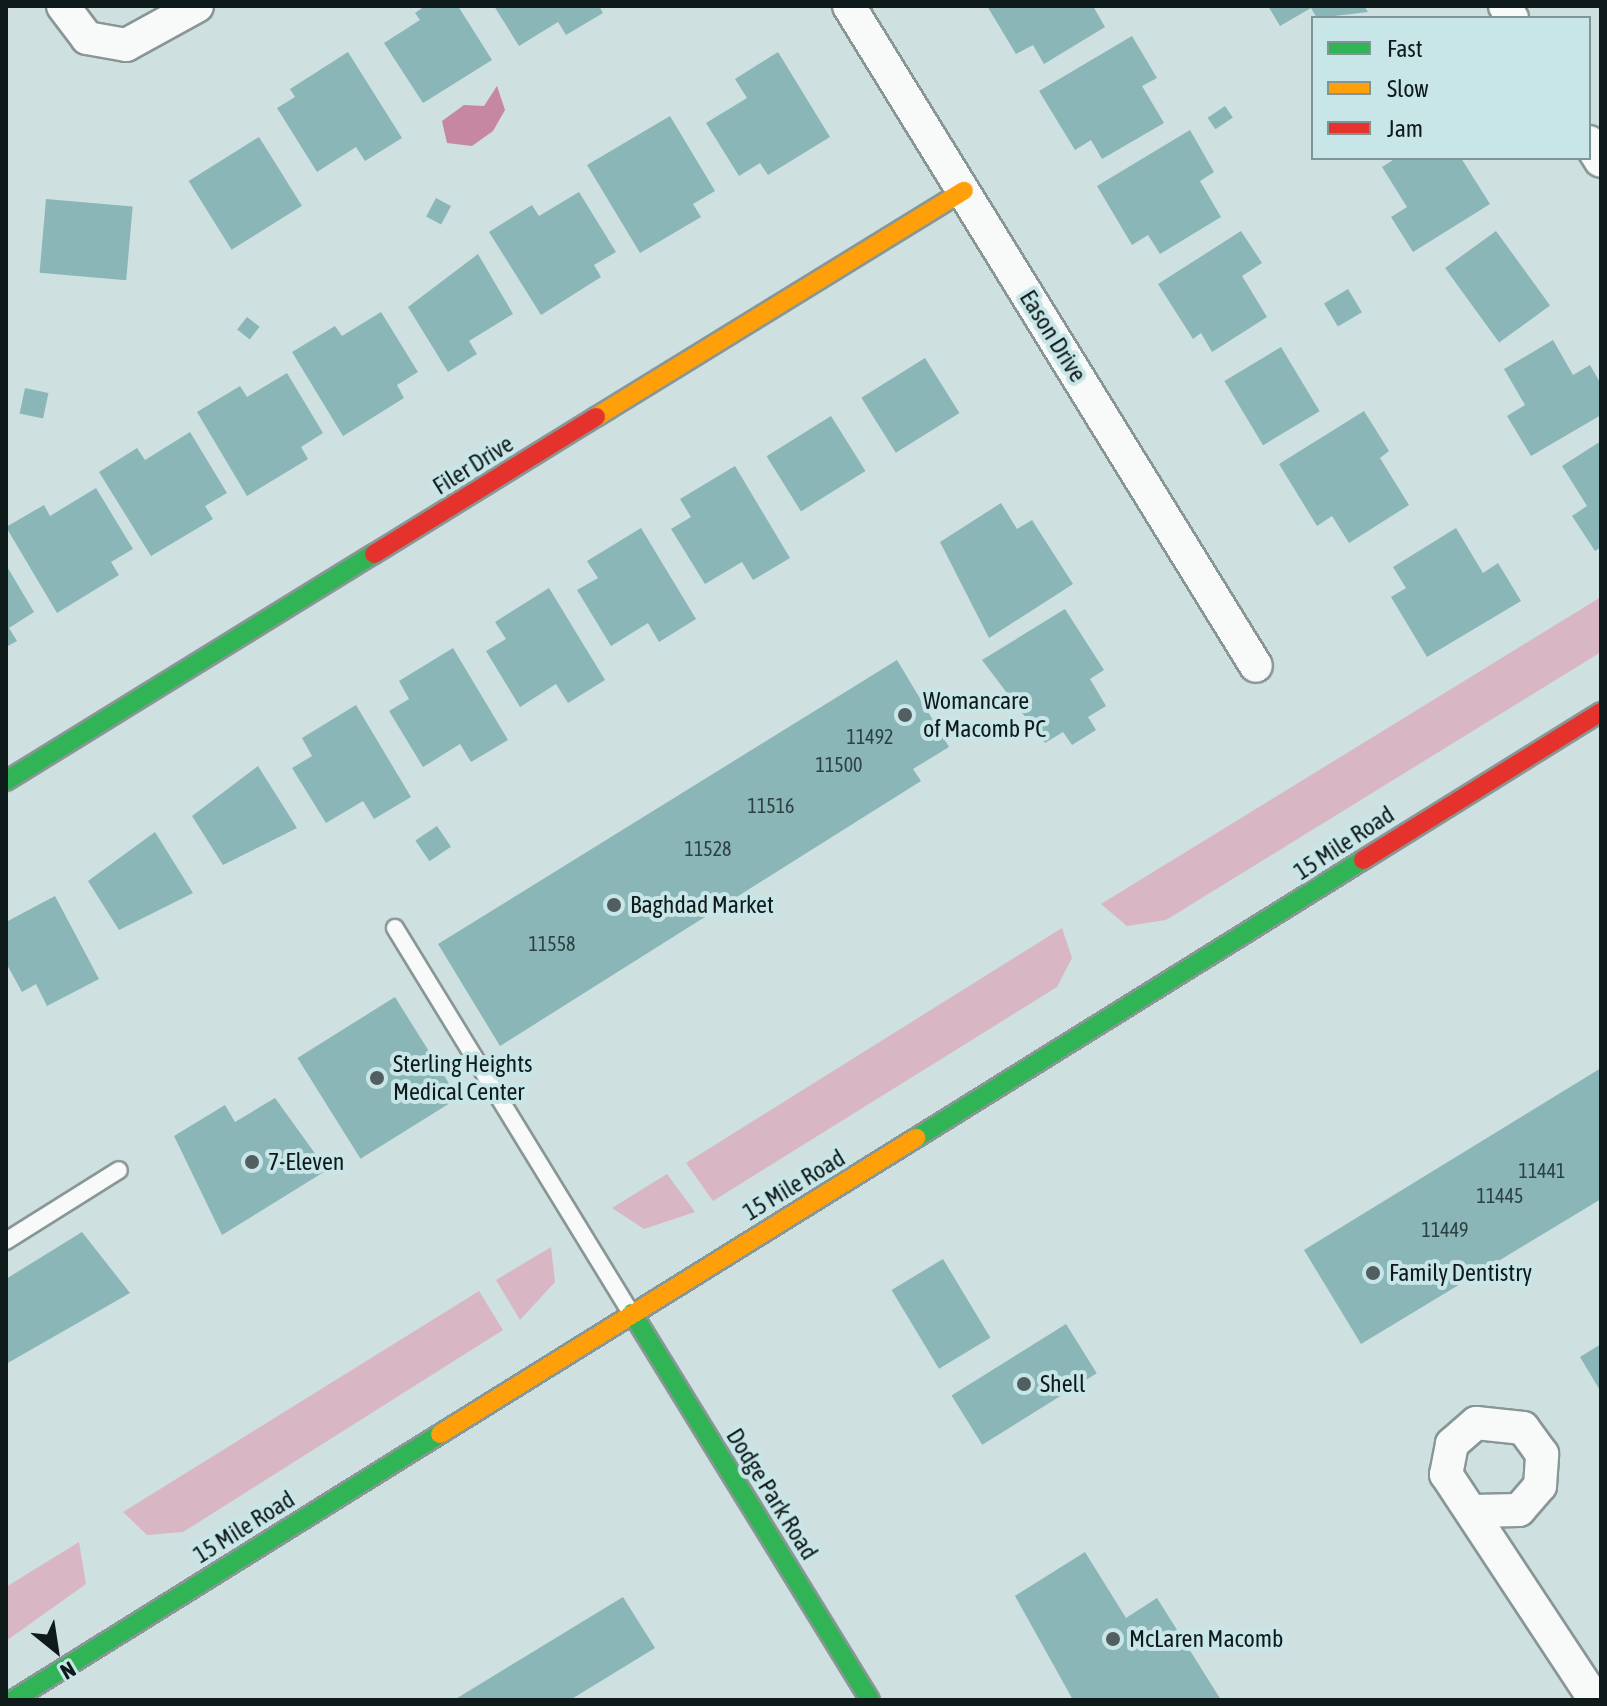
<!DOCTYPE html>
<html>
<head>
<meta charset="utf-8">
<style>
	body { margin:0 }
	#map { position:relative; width:1607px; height:1706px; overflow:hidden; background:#cfe0e0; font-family:"Asap Condensed",sans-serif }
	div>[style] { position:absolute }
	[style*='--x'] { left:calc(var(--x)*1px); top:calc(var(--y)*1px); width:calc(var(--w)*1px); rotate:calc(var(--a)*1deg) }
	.green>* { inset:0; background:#d9b6c4 }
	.water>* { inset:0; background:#c687a1 }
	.building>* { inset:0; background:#8ab6b7; transform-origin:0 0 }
	.roads { filter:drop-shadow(2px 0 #899696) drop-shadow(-2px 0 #899696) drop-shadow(0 2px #899696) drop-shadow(0 -2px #899696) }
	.lane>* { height:16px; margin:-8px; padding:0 8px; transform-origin:8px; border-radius:8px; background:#f8fafa }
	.street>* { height:32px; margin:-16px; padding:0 16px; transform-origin:16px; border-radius:16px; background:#f8fafa }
	.fast>* { height:18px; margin:-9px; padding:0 9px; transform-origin:9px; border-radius:9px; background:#30b455 }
	.slow>* { height:18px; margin:-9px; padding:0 9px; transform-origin:9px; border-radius:9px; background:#ff9f0a }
	.jam>* { height:18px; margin:-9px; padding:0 9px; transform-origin:9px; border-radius:9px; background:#e5322d }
	.dots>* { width:22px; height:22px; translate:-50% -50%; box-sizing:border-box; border:4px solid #c8e6e7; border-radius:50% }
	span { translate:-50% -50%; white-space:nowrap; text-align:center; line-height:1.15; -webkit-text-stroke:8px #c8e6e7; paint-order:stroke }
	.number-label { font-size:20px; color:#2e4142 }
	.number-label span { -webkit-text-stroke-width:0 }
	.street-label { font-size:24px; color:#0f1a1b }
	.poi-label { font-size:24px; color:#0f1a1b }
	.left { translate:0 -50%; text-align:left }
	.frame { position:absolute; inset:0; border:8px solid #0f1a1b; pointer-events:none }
	.legend { position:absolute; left:1311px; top:16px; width:280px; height:144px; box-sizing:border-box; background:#c8e6e7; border:2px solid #7e9495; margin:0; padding:10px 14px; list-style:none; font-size:24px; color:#0f1a1b }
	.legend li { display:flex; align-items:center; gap:16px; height:40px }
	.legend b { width:40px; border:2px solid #7e9495 }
	.north { position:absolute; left:16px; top:1610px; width:80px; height:80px; -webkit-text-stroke:6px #c8e6e7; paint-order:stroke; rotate:150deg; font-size:22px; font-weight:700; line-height:32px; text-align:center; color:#0f1a1b }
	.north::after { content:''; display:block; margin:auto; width:28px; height:36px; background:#0f1a1b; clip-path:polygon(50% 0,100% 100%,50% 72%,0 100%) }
</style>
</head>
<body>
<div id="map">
	<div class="green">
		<div style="clip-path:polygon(1601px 597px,1601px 652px,1166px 920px,1127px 926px,1101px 904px)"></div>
		<div style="clip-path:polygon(1062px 928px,1072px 958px,1057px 987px,713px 1201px,686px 1163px)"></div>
		<div style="clip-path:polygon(667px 1174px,695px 1212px,644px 1229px,612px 1208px)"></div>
		<div style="clip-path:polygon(551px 1247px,555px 1282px,520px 1320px,496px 1280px)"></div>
		<div style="clip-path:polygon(479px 1291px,503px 1330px,183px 1532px,147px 1535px,123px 1512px)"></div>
		<div style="clip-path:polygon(79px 1542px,86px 1584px,6px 1641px,6px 1587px)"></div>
	</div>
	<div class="water">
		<div style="clip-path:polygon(497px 86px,505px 110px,493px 131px,472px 146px,447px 143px,442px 121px,464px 105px,484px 106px)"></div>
	</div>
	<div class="building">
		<div style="clip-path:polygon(425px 6px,458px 6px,492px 60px,423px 103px,384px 43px,420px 20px,415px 13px)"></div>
		<div style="clip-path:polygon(494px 6px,599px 6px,603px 13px,566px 35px,558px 22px,519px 46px)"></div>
		<div style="clip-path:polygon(987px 6px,1093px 6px,1105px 27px,1044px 64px,1033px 45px,1016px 54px)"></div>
		<div style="clip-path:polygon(1268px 6px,1364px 6px,1368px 12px,1317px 18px,1311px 8px,1280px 26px)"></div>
		<div style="clip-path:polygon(1132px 36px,1157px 78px,1142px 86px,1164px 123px,1102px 159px,1091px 140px,1075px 150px,1039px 91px)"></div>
		<div style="clip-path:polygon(348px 52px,402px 138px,365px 161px,356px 147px,317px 172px,277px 108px,295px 97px,290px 89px)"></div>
		<div style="clip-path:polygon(778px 52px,830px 137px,768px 175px,760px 163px,739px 176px,706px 123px,747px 98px,735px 79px)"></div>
		<div style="left:1225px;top:106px;width:14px;height:21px;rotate:56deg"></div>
		<div style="clip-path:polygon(670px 116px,715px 191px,693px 204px,701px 217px,640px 253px,587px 165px)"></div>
		<div style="clip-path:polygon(1190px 130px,1214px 172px,1200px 181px,1221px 217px,1160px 254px,1148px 235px,1132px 245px,1097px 186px)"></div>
		<div style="left:259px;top:137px;width:81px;height:83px;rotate:58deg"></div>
		<div style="clip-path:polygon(1396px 158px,1461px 158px,1490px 204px,1413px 252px,1391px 217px,1407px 207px,1382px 167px)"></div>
		<div style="clip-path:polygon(579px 192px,616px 252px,594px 265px,601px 277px,541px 315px,489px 232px,532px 205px,539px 216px)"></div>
		<div style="left:436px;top:198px;width:17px;height:21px;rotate:28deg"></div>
		<div style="left:46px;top:199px;width:87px;height:74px;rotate:5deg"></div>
		<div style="clip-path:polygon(1241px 231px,1262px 263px,1242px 276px,1267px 317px,1212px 352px,1201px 333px,1193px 339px,1158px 284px)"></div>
		<div style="left:1496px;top:231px;width:92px;height:63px;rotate:54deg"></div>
		<div style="clip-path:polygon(478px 254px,513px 314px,469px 341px,477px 354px,448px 372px,408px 307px)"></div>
		<div style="left:1348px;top:289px;width:27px;height:28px;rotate:59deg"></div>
		<div style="clip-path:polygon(381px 312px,418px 372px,397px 385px,404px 398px,343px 436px,292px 352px,335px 326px,342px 336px)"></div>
		<div style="left:247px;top:317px;width:16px;height:16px;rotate:38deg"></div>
		<div style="clip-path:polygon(1553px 340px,1573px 375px,1590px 365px,1601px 384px,1601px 415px,1531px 456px,1507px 416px,1525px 405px,1504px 369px)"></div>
		<div style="left:1281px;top:347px;width:75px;height:66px;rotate:59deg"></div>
		<div style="left:925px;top:358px;width:65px;height:75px;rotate:58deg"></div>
		<div style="clip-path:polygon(287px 373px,323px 433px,301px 447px,308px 459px,247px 496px,197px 412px,240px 386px,247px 397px)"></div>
		<div style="left:25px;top:388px;width:24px;height:26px;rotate:12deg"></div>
		<div style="clip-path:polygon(1364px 411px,1389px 451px,1380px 458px,1409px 505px,1349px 543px,1332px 516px,1317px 526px,1279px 464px)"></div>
		<div style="left:831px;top:416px;width:65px;height:76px;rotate:58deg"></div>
		<div style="clip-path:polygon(190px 432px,227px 493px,205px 506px,213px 519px,151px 556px,99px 472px,137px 448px,145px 460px)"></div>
		<div style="clip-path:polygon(1601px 441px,1601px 547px,1595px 551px,1572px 516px,1587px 506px,1562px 466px)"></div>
		<div style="clip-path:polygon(735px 466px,790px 558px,753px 580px,742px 562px,705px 584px,671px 529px,691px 517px,680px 499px)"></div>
		<div style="clip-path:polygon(96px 488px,133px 549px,111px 562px,119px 575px,57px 613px,6px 527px,44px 505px,50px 516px)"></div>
		<div style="clip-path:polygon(1001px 503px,1017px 529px,1032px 520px,1073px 584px,989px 638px,940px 542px)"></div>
		<div style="clip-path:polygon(641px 528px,696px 619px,659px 642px,648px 623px,611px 646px,577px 590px,598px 578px,587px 561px)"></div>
		<div style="clip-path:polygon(1456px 528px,1483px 573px,1498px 563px,1521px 601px,1427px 657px,1391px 597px,1406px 588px,1393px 567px)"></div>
		<div style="clip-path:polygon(6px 565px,34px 612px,9px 628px,17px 641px,6px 647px)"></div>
		<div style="clip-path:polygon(549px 588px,605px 680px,568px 703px,556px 684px,520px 707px,486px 651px,506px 639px,495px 622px)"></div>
		<div style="clip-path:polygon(1065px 609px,1104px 670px,1090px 679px,1106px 706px,1088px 717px,1096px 730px,1072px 745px,1063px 732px,1045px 743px,982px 660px)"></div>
		<div style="clip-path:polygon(453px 648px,508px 740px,471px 762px,460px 744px,423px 767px,389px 711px,409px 699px,399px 681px)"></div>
		<div style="clip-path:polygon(897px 660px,949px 747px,913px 769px,921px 781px,500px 1046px,438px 944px)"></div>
		<div style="clip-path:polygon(356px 705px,411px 797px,374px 819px,363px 801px,326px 823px,292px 768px,312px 756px,302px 738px)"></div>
		<div style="clip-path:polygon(258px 766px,297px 828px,223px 865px,192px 816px)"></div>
		<div style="left:437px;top:826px;width:25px;height:26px;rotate:56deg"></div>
		<div style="clip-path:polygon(155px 832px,193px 893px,119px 930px,88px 881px)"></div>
		<div style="clip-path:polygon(55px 896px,99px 979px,47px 1006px,36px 984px,22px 992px,6px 963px,6px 922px)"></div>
		<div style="left:395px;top:997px;width:119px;height:115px;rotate:58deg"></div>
		<div style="clip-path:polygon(1601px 1068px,1601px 1199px,1361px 1344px,1304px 1250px)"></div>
		<div style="clip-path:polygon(275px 1098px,327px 1170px,222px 1235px,174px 1136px,225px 1105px,235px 1122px)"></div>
		<div style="clip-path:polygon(82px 1232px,130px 1293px,6px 1364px,6px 1279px)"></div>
		<div style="left:943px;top:1259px;width:92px;height:60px;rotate:59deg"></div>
		<div style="left:1066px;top:1324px;width:58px;height:135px;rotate:58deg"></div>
		<div style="clip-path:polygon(1601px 1344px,1601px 1392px,1580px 1357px)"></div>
		<div style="clip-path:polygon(1085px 1552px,1126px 1618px,1157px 1598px,1221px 1700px,1073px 1700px,1015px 1596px)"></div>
		<div style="clip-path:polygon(623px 1597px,655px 1648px,570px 1700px,454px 1700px)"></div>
	</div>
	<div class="roads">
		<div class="lane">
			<div style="--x:395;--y:928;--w:449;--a:58.5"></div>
			<div style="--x:6;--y:1241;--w:133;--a:-32.1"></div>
		</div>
		<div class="street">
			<div style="--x:63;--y:6;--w:40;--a:53"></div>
			<div style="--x:87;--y:38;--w:40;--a:10"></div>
			<div style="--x:126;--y:45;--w:81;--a:-28.8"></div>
			<div style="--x:849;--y:6;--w:775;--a:58.34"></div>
			<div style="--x:1505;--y:6;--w:14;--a:60"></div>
			<div style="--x:1589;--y:142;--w:22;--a:58"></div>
			<div style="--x:1473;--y:1511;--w:46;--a:-1.2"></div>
			<div style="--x:1519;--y:1510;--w:32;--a:-49"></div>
			<div style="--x:1540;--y:1486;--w:32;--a:-86"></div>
			<div style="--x:1542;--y:1454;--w:32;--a:-126"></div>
			<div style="--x:1523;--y:1428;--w:47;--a:-173.9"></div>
			<div style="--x:1476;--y:1423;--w:32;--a:139"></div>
			<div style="--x:1452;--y:1444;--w:31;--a:101"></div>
			<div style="--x:1446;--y:1474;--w:271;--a:56.6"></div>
		</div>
		<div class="fast">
			<div style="--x:6;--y:781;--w:432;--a:-31.7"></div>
			<div style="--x:916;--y:1138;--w:526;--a:-31.88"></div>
			<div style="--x:632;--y:1313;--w:454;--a:58.4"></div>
			<div style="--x:13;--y:1700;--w:503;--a:-31.92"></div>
		</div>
		<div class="slow">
			<div style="--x:596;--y:417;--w:432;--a:-31.6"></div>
			<div style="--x:440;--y:1434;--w:561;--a:-31.88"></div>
		</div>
		<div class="jam">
			<div style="--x:374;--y:554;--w:261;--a:-31.7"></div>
			<div style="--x:1363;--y:860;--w:280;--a:-31.9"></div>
		</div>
	</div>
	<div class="dots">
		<div style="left:905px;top:715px;background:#525f60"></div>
		<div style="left:614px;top:905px;background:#525f60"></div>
		<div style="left:377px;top:1078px;background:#525f60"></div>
		<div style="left:252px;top:1162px;background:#525f60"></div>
		<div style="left:1373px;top:1273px;background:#525f60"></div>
		<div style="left:1024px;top:1384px;background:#525f60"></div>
		<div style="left:1113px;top:1639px;background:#525f60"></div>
	</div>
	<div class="number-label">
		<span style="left:870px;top:736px">11492</span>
		<span style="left:839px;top:764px">11500</span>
		<span style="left:771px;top:805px">11516</span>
		<span style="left:708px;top:848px">11528</span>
		<span style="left:552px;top:943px">11558</span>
		<span style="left:1542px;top:1170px">11441</span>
		<span style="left:1500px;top:1195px">11445</span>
		<span style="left:1445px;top:1229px">11449</span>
	</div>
	<div class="street-label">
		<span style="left:1053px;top:336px;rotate:58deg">Eason Drive</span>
		<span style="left:473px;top:465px;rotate:-32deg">Filer Drive</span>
		<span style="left:1344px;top:843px;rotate:-33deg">15 Mile Road</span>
		<span style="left:794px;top:1185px;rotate:-31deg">15 Mile Road</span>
		<span style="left:772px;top:1494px;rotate:58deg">Dodge Park Road</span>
		<span style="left:244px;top:1527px;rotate:-32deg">15 Mile Road</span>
	</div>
	<div class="poi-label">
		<span class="left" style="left:923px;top:715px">Womancare<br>of Macomb PC</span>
		<span class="left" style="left:630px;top:905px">Baghdad Market</span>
		<span class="left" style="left:393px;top:1078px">Sterling Heights<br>Medical Center</span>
		<span class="left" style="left:268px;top:1162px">7-Eleven</span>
		<span class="left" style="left:1389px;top:1273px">Family Dentistry</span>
		<span class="left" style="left:1040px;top:1384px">Shell</span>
		<span class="left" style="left:1129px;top:1639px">McLaren Macomb</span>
	</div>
	<div class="frame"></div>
	<ul class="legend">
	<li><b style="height:10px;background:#30b455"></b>Fast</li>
	<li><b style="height:10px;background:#ff9f0a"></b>Slow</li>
	<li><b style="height:10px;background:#e5322d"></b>Jam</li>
	</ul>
	<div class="north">N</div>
</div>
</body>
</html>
